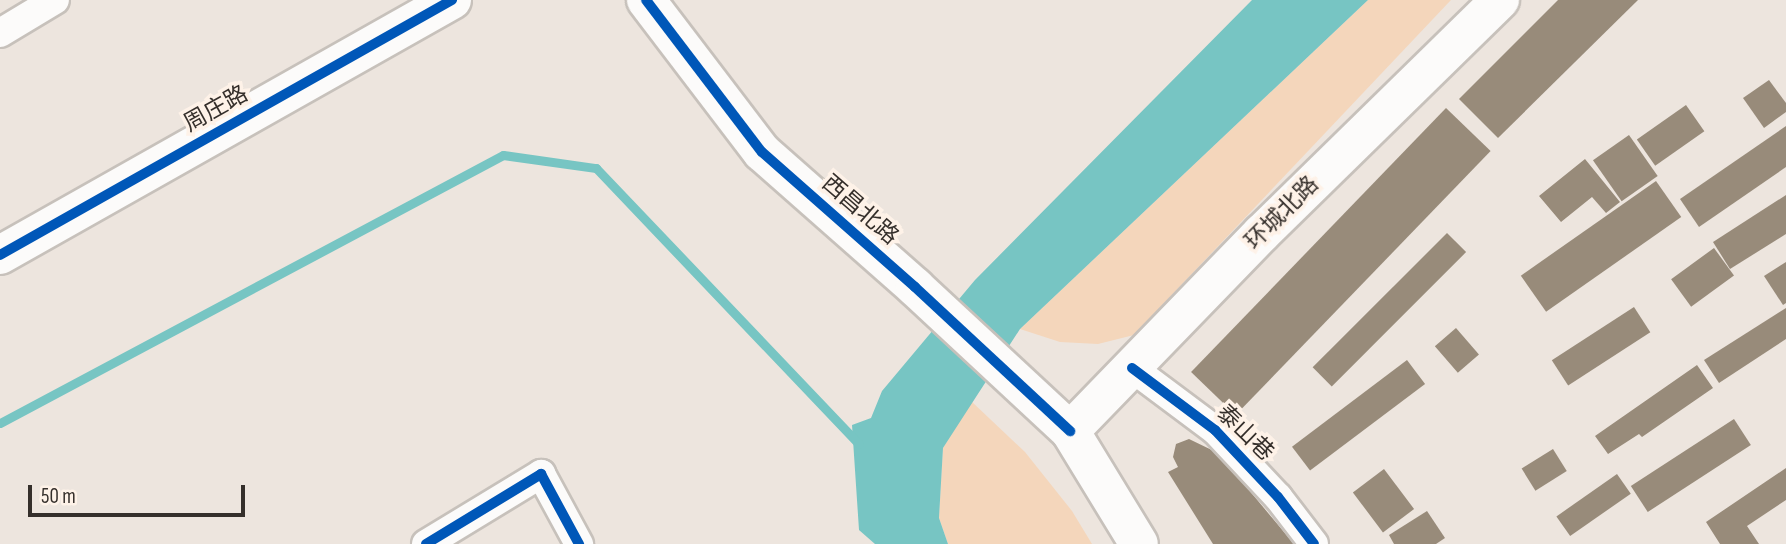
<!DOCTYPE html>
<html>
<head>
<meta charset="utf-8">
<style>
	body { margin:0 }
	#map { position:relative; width:1786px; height:544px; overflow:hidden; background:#ede5de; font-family:"Sofia Sans Condensed","Noto Sans SC",sans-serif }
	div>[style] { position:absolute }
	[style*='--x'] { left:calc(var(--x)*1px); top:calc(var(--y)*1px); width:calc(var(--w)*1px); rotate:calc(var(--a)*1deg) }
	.green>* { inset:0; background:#f4d6bb }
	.water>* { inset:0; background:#77c5c3 }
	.stream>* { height:9px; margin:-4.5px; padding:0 4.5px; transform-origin:4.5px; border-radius:4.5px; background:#77c5c3 }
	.building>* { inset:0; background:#988b7a; transform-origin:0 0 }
	.roads { filter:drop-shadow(2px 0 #c7c1bb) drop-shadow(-2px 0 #c7c1bb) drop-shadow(0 2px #c7c1bb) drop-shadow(0 -2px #c7c1bb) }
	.street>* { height:28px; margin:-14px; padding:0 14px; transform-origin:14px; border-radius:14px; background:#fcfbfa }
	.secondary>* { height:38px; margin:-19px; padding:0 19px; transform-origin:19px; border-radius:19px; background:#fcfbfa }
	.cycleway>* { height:10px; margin:-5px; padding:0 5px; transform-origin:5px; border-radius:5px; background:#0057b8 }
	span { translate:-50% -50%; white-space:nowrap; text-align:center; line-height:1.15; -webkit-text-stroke:7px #fef2e8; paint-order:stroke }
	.street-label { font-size:23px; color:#352f2b }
	.scale { position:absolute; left:28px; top:485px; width:217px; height:32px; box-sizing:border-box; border:4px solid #352f2b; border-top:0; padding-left:9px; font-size:21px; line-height:24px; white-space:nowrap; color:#352f2b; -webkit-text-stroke:5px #fef2e8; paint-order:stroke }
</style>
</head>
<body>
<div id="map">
	<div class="green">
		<div style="clip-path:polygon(1368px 0,1451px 0,1134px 335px,1098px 344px,1060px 342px,1020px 329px)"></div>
		<div style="clip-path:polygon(971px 401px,1025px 452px,1072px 511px,1092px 544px,948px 544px,939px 518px,943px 448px)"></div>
	</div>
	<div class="water">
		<div style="clip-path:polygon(1252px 0,1368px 0,1020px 329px,943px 448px,939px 518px,948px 544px,875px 544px,859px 530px,852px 425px,871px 418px,882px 391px,975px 280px)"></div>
	</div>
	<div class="stream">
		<div style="--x:0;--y:423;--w:570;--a:-28.05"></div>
		<div style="--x:503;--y:155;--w:94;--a:8"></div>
		<div style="--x:596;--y:168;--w:381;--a:46.4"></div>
	</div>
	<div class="building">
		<div style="clip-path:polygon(1558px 0,1638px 0,1498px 138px,1459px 99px)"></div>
		<div style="clip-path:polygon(1769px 80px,1786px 103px,1786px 112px,1764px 128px,1743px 98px)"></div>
		<div style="left:1686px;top:105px;width:32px;height:60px;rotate:55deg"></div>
		<div style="left:1446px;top:108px;width:62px;height:367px;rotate:44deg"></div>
		<div style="clip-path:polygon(1786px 126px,1786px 167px,1699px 227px,1680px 199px)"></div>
		<div style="left:1629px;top:135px;width:50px;height:44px;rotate:55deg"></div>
		<div style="clip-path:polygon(1585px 159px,1620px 202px,1606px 213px,1592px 197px,1561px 222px,1539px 196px)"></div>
		<div style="left:1656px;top:181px;width:44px;height:165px;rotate:55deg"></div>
		<div style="clip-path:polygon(1786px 195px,1786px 234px,1730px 269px,1713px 242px)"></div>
		<div style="left:1447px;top:233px;width:27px;height:190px;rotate:45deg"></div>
		<div style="left:1714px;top:248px;width:34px;height:53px;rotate:54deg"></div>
		<div style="clip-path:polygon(1786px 262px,1786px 303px,1783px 305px,1764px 276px)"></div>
		<div style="left:1634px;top:307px;width:30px;height:98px;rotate:57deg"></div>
		<div style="clip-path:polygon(1786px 308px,1786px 339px,1719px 383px,1704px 360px)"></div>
		<div style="left:1456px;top:328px;width:35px;height:28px;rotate:49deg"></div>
		<div style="left:1407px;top:360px;width:30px;height:144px;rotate:53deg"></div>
		<div style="clip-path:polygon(1697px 365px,1713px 388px,1642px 437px,1639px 434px,1608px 454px,1595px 436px)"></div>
		<div style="left:1734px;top:419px;width:31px;height:123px;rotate:57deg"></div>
		<div style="clip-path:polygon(1189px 439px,1218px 453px,1294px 544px,1213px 544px,1168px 472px,1178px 467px,1173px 457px,1176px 444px)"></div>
		<div style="left:1553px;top:449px;width:26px;height:37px;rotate:58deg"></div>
		<div style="clip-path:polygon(1786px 468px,1786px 500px,1747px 526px,1759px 544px,1720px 544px,1706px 522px)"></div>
		<div style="left:1384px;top:469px;width:50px;height:39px;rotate:53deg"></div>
		<div style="left:1617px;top:474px;width:24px;height:74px;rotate:55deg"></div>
		<div style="clip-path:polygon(1427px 511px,1445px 538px,1436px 544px,1394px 544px,1389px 535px)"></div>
	</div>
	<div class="roads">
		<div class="street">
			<div style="--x:0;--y:33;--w:64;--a:-31"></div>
			<div style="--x:1132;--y:368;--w:104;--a:36.8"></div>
			<div style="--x:1215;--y:430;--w:92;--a:46.8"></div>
			<div style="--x:1278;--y:497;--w:59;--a:52.5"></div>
			<div style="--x:426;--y:544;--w:135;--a:-31.3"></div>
			<div style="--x:541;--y:474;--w:80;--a:61.5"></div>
		</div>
		<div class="secondary">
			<div style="--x:646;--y:0;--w:191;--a:52.7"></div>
			<div style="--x:762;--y:152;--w:204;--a:41.4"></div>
			<div style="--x:915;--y:287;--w:212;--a:42.9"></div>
			<div style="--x:1070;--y:431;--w:132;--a:58.6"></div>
			<div style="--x:0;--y:255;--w:519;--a:-29.43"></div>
			<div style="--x:1070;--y:431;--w:276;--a:-45.9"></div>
			<div style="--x:1262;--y:233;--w:333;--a:-44.4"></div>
		</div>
	</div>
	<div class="cycleway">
		<div style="--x:646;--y:0;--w:191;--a:52.7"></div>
		<div style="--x:762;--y:152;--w:204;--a:41.4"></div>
		<div style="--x:915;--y:287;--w:212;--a:42.9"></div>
		<div style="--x:0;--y:255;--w:519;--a:-29.43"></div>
		<div style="--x:1132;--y:368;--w:104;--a:36.8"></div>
		<div style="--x:1215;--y:430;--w:92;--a:46.8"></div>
		<div style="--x:1278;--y:497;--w:59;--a:52.5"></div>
		<div style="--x:426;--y:544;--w:135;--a:-31.3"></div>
		<div style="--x:541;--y:474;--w:80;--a:61.5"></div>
	</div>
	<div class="street-label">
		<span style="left:216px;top:109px;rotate:-29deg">周庄路</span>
		<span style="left:860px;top:210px;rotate:41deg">西昌北路</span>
		<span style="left:1282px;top:213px;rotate:-45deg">环城北路</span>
		<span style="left:1245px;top:433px;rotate:44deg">泰山巷</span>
	</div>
	<div class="scale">50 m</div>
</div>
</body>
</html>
